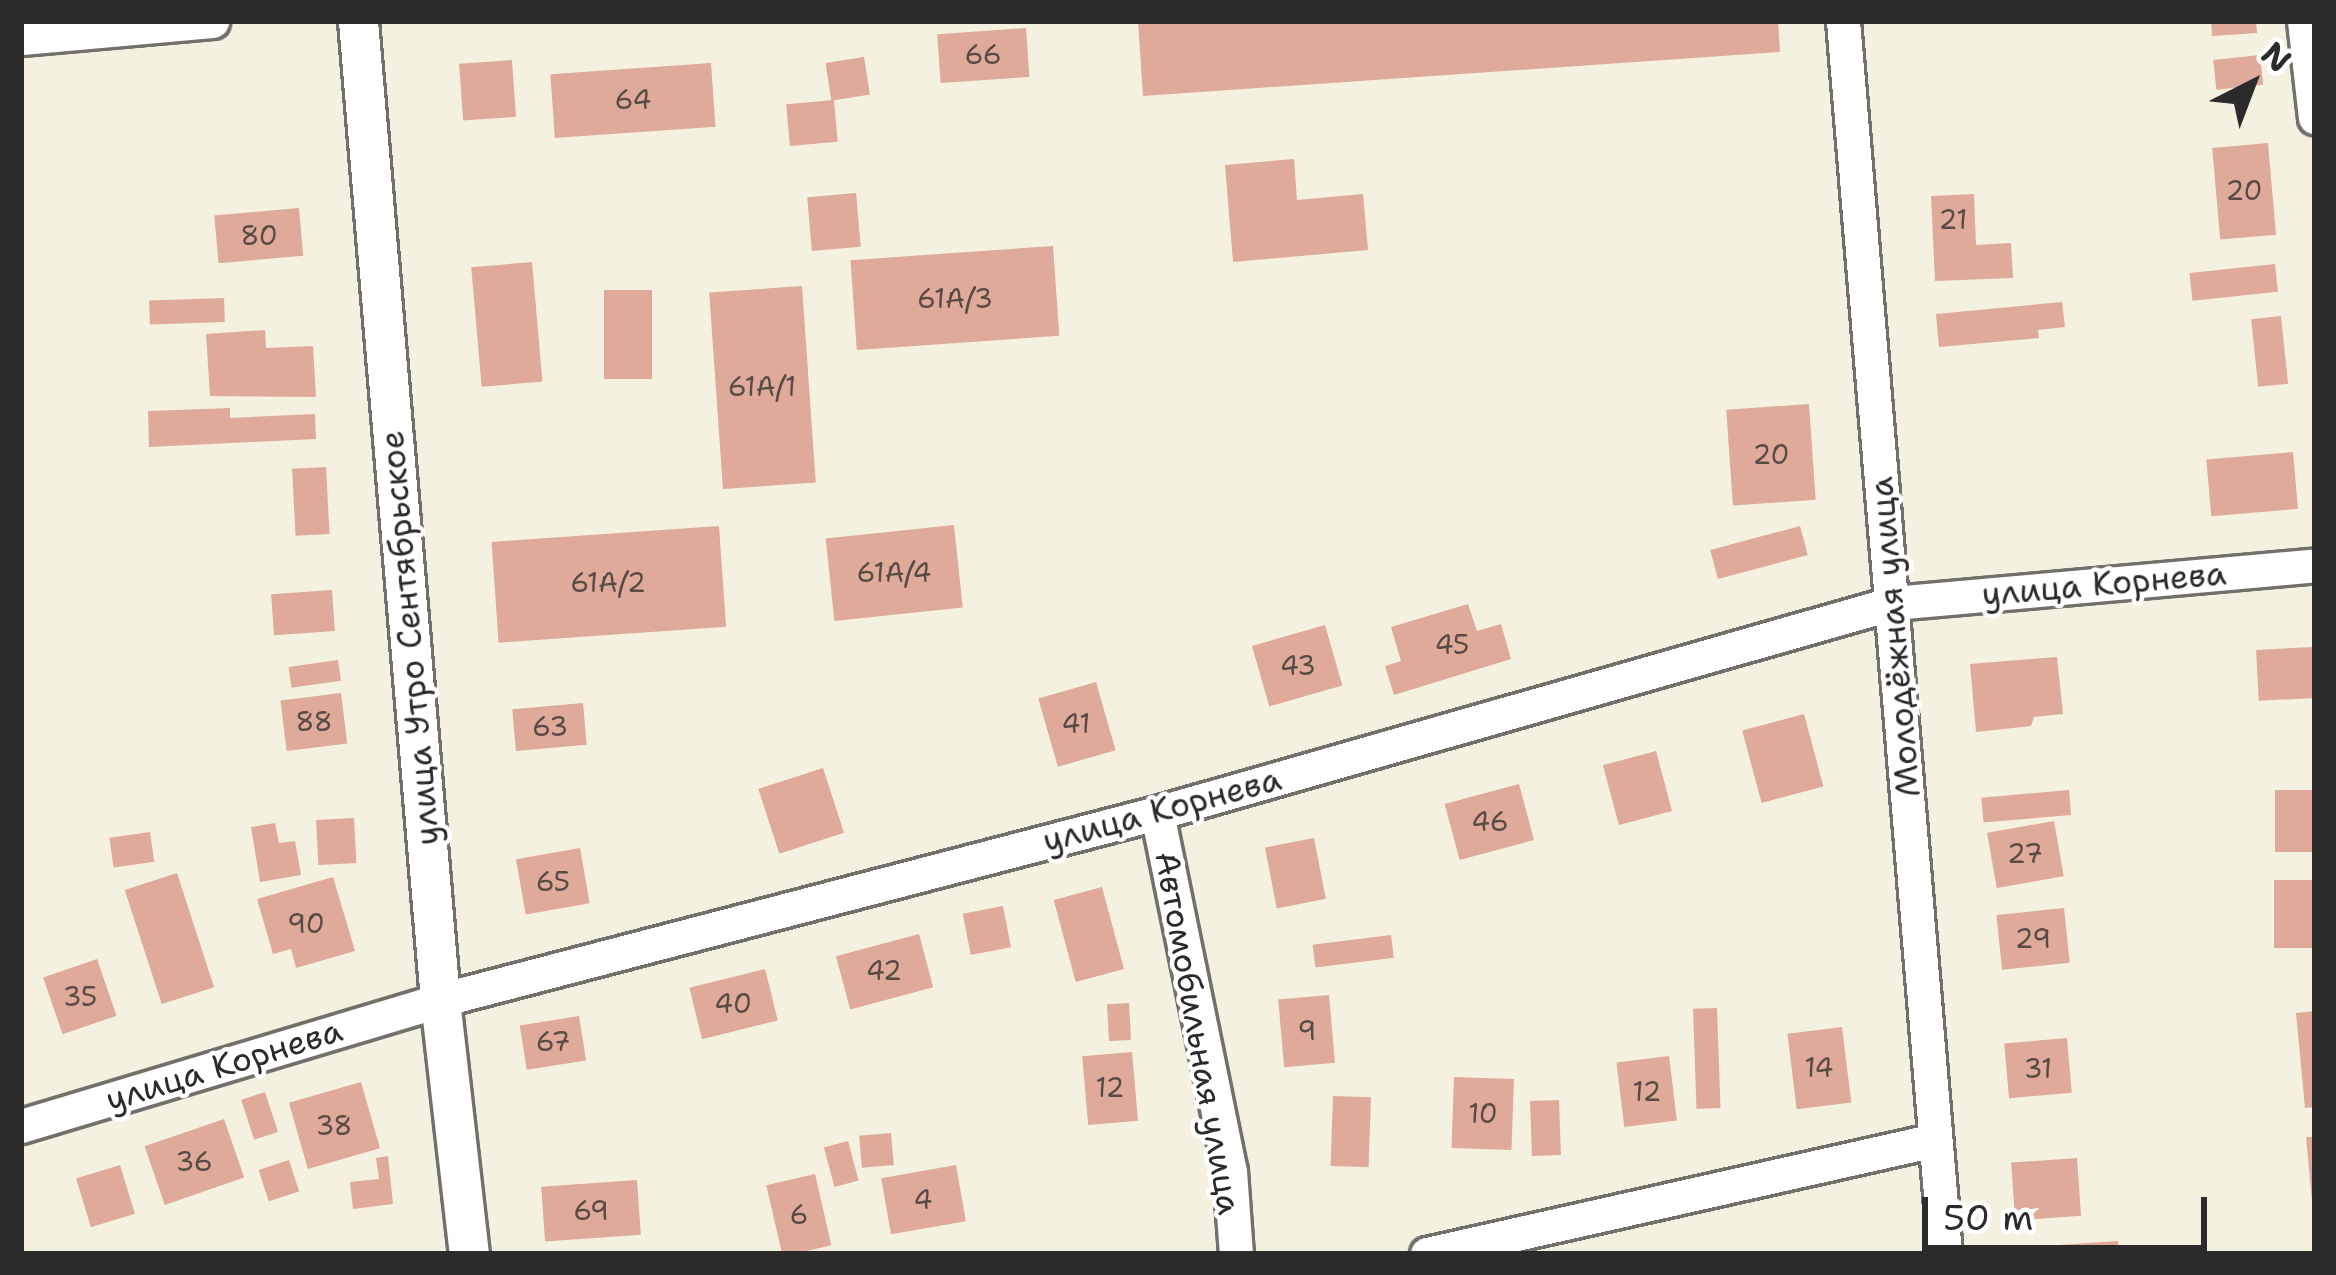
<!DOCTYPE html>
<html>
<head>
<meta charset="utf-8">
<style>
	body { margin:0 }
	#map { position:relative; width:2336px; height:1275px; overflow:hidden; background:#f5f1e0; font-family:"Shantell Sans",sans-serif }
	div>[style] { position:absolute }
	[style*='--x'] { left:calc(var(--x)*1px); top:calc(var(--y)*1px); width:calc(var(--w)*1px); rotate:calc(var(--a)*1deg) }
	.building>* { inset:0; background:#dfaa99; transform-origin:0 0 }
	.roads { filter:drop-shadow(3px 0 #72706a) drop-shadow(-3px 0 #72706a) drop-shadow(0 3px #72706a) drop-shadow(0 -3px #72706a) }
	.minor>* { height:33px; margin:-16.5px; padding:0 16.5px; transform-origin:16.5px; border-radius:16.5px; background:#fff }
	.tertiary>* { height:39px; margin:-19.5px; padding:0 19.5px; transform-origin:19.5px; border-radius:19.5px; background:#fff }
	span { translate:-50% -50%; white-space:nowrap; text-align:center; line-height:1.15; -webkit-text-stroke:9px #fff; paint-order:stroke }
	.number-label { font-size:27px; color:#584b46 }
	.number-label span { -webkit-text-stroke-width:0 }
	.street-label { font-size:33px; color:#2b2b2b }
	.frame { position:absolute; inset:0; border:24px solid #2b2b2b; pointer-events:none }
	.north { position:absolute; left:2192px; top:24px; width:120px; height:120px; -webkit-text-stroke:9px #fff; paint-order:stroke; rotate:42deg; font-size:33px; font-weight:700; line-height:48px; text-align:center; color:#2b2b2b }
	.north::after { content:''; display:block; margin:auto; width:42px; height:54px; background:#2b2b2b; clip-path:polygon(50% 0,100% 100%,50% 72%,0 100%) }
	.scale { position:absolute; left:1922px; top:1197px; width:285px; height:54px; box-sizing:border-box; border:6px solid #2b2b2b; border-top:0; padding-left:15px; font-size:36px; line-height:42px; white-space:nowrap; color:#2b2b2b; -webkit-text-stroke:9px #fff; paint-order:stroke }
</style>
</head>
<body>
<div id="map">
	<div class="building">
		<div style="clip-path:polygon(1138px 21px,1778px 21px,1780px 52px,1143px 96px)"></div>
		<div style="clip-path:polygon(2211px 21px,2256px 21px,2257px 33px,2212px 36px)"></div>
		<div style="left:1026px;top:28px;width:49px;height:89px;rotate:86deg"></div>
		<div style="left:2260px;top:55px;width:30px;height:47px;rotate:84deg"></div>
		<div style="left:864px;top:57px;width:38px;height:39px;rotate:81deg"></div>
		<div style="left:512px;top:60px;width:57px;height:53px;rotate:86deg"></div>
		<div style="left:711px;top:63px;width:64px;height:161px;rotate:86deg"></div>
		<div style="left:834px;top:100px;width:42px;height:48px;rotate:85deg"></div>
		<div style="left:2268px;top:143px;width:92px;height:56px;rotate:85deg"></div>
		<div style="clip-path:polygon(1294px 159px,1297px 200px,1363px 194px,1368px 250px,1233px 262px,1225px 165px)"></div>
		<div style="left:856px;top:193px;width:54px;height:49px;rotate:85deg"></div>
		<div style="clip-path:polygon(1974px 194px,1976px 245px,2011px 243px,2013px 278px,1935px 281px,1931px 196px)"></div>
		<div style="left:299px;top:208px;width:48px;height:85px;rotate:85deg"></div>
		<div style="left:1053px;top:246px;width:90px;height:203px;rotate:86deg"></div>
		<div style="left:532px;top:262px;width:120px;height:61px;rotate:85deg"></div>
		<div style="left:2275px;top:264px;width:28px;height:86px;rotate:84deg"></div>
		<div style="left:802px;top:286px;width:197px;height:93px;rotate:86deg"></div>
		<div style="left:604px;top:290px;width:48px;height:89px"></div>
		<div style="left:224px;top:298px;width:24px;height:75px;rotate:88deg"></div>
		<div style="clip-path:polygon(2062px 302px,2065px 327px,2038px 330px,2039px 338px,1939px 347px,1936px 314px)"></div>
		<div style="left:2281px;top:316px;width:68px;height:30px;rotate:84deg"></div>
		<div style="clip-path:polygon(265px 330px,266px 348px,313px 346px,316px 397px,210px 396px,206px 334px)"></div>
		<div style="left:1809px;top:404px;width:96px;height:83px;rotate:86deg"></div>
		<div style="clip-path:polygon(230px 408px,230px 418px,315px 414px,316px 439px,149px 447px,148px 411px)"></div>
		<div style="left:2293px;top:452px;width:57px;height:87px;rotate:85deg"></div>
		<div style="left:326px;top:467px;width:67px;height:34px;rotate:87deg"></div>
		<div style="left:954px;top:525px;width:83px;height:129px;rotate:84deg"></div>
		<div style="left:719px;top:526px;width:101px;height:228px;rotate:86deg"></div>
		<div style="left:1800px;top:526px;width:30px;height:93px;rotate:75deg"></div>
		<div style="left:332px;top:590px;width:41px;height:61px;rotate:86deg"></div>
		<div style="clip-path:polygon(1468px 604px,1477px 631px,1501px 624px,1511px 659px,1394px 695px,1385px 666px,1401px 661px,1391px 627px)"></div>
		<div style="left:1325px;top:625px;width:63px;height:76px;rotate:74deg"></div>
		<div style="left:2312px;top:647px;width:51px;height:56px;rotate:87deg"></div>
		<div style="clip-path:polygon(2057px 657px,2063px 714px,2034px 717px,2031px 726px,1976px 732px,1970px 664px)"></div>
		<div style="left:338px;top:660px;width:21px;height:50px;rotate:82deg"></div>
		<div style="left:1096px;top:682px;width:71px;height:60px;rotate:74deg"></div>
		<div style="left:341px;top:693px;width:51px;height:61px;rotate:83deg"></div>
		<div style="left:583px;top:703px;width:42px;height:71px;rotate:85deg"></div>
		<div style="left:1804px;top:714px;width:75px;height:64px;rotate:75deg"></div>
		<div style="left:1656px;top:751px;width:62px;height:55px;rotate:75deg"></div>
		<div style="left:823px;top:768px;width:68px;height:68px;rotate:72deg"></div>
		<div style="left:1519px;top:784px;width:58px;height:77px;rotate:75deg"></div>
		<div style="left:2069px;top:790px;width:25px;height:88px;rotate:85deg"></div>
		<div style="left:2315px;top:790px;width:62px;height:40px;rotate:90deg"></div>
		<div style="left:354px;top:818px;width:45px;height:38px;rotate:87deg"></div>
		<div style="left:2054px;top:821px;width:56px;height:68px;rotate:80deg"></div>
		<div style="clip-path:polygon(275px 823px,279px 843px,295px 841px,301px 875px,260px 882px,251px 827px)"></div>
		<div style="left:150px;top:832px;width:30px;height:41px;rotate:82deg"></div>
		<div style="left:1314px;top:838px;width:62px;height:50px;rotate:79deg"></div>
		<div style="left:580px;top:848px;width:56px;height:65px;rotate:80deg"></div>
		<div style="left:177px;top:873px;width:120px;height:55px;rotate:72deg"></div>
		<div style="clip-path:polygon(333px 877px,355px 951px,296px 968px,291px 949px,273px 954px,257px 899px)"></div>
		<div style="left:2315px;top:880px;width:68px;height:41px;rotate:90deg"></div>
		<div style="left:1102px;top:887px;width:85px;height:50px;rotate:75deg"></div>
		<div style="left:1003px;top:906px;width:42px;height:41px;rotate:79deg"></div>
		<div style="left:2064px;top:908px;width:55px;height:68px;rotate:84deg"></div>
		<div style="left:919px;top:934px;width:55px;height:86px;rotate:75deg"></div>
		<div style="left:1391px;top:935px;width:23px;height:79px;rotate:83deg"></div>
		<div style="left:97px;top:959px;width:60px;height:57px;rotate:71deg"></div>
		<div style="left:765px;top:969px;width:53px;height:78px;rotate:76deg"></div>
		<div style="left:1329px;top:995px;width:68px;height:51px;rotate:85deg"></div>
		<div style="left:1129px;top:1003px;width:37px;height:22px;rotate:87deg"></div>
		<div style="left:1717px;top:1008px;width:100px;height:24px;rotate:88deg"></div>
		<div style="clip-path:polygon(2315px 1011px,2315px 1107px,2305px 1108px,2296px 1013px)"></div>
		<div style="left:579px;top:1016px;width:45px;height:60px;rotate:81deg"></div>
		<div style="left:1842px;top:1027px;width:76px;height:55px;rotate:83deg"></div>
		<div style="left:2067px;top:1038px;width:55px;height:63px;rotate:85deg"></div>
		<div style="left:1132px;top:1052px;width:69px;height:50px;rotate:85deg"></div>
		<div style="left:1669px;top:1056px;width:65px;height:53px;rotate:83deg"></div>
		<div style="left:1454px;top:1077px;width:60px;height:71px;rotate:2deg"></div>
		<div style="left:361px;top:1082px;width:69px;height:75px;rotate:74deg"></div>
		<div style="left:265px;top:1092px;width:42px;height:25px;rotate:72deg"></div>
		<div style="left:1333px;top:1096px;width:38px;height:70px;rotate:2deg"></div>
		<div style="left:1559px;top:1100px;width:55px;height:29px;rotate:88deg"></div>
		<div style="left:224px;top:1119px;width:62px;height:84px;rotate:71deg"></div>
		<div style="left:891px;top:1133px;width:32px;height:32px;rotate:85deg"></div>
		<div style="clip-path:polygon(2306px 1137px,2315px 1137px,2315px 1201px,2312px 1201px)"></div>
		<div style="left:848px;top:1141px;width:41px;height:25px;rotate:75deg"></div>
		<div style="clip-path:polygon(388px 1156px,393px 1204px,353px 1209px,350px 1182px,379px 1179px,376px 1158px)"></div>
		<div style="left:2077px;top:1158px;width:58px;height:66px;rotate:86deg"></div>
		<div style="left:289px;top:1160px;width:33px;height:32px;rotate:72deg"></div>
		<div style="left:120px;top:1165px;width:51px;height:46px;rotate:73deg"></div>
		<div style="left:956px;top:1165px;width:57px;height:76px;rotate:80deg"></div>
		<div style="left:815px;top:1174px;width:73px;height:50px;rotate:77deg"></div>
		<div style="left:637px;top:1180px;width:55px;height:96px;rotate:86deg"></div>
		<div style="clip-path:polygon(2118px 1241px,2119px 1254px,2030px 1254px,2030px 1247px)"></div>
	</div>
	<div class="roads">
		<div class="minor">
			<div style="--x:1843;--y:21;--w:1237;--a:85.27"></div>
			<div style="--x:2304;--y:21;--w:97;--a:83.5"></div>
			<div style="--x:21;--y:38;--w:192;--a:-5.1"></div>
			<div style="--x:1157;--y:813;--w:365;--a:78.5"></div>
			<div style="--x:1230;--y:1171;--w:83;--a:85.9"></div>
			<div style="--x:21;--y:1126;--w:438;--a:-16.7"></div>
			<div style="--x:440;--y:1000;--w:741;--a:-14.62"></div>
			<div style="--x:1157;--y:813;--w:765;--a:-15.92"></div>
			<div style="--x:1893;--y:603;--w:424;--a:-5.1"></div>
			<div style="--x:1427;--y:1254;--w:521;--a:-12.65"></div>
		</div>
		<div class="tertiary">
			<div style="--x:358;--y:21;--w:982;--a:85.21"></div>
			<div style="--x:440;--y:1000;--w:256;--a:83.5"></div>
		</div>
	</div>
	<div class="number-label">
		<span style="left:983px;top:55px">66</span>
		<span style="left:633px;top:100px">64</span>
		<span style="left:2244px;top:191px">20</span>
		<span style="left:1953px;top:220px">21</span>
		<span style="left:259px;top:236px">80</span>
		<span style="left:955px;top:299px">61А/3</span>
		<span style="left:762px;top:387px">61А/1</span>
		<span style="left:1771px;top:455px">20</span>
		<span style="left:894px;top:573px">61А/4</span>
		<span style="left:608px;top:583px">61А/2</span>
		<span style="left:1452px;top:645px">45</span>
		<span style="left:1298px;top:666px">43</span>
		<span style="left:314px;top:722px">88</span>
		<span style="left:1076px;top:724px">41</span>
		<span style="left:550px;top:727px">63</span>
		<span style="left:1490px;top:822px">46</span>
		<span style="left:2025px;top:854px">27</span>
		<span style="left:553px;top:882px">65</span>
		<span style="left:306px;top:924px">90</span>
		<span style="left:2033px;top:939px">29</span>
		<span style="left:884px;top:971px">42</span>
		<span style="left:80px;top:997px">35</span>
		<span style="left:733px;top:1004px">40</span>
		<span style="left:1307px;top:1031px">9</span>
		<span style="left:553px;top:1042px">67</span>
		<span style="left:1819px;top:1068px">14</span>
		<span style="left:2038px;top:1069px">31</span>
		<span style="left:1110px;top:1088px">12</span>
		<span style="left:1647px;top:1092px">12</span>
		<span style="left:1483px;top:1114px">10</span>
		<span style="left:334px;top:1126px">38</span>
		<span style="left:194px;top:1162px">36</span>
		<span style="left:923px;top:1200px">4</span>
		<span style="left:591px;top:1211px">69</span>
		<span style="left:799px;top:1215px">6</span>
	</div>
	<div class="street-label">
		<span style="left:2104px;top:584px;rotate:-5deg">улица Корнева</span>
		<span style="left:1895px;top:637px;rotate:-95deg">Молодёжная улица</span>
		<span style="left:410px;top:638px;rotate:-95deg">улица Утро Сентябрьское</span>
		<span style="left:1162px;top:810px;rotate:-15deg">улица Корнева</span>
		<span style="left:1198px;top:1033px;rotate:80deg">Автомобильная улица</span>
		<span style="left:224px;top:1065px;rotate:-17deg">улица Корнева</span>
	</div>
	<div class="frame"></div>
	<div class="north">N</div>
	<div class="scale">50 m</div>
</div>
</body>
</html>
